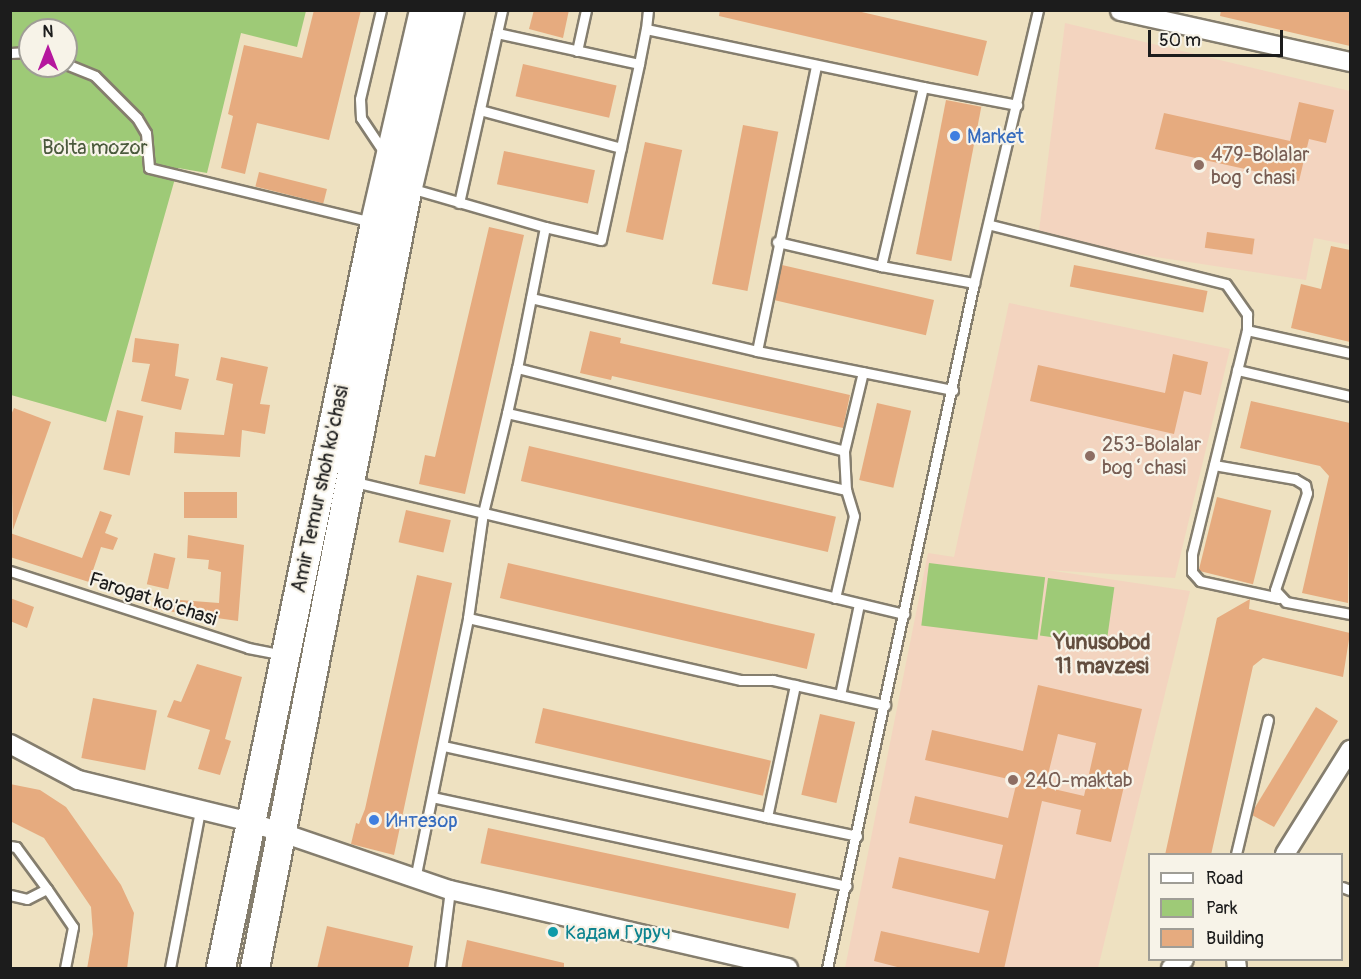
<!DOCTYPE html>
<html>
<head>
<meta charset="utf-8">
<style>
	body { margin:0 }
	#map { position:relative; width:1361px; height:979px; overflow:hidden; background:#eee1c1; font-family:Pangolin,sans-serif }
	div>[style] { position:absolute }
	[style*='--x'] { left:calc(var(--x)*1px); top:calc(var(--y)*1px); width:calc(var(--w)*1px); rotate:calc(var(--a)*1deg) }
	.built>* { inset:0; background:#f3d4bf }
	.green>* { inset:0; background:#9eca77; transform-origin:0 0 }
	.building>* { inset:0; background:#e6ab7f; transform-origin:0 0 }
	.roads { filter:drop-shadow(2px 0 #857e6e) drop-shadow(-2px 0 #857e6e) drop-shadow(0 2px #857e6e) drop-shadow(0 -2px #857e6e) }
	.service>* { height:9px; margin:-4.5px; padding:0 4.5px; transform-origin:4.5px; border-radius:4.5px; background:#fff }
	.minor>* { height:18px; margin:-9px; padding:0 9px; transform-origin:9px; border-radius:9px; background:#fff }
	.primary>* { height:28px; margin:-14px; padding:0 14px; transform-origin:14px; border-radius:14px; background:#fff }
	.dots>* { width:16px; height:16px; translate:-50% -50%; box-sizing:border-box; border:3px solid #f7f3e8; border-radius:50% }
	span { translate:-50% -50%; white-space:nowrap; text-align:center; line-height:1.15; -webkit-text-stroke:4.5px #f7f3e8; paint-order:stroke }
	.shop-label { font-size:20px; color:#366cbe }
	.left { translate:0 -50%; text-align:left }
	.park-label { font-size:20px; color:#4a593c }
	.education-label { font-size:20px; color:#785e54 }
	.street-label { font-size:20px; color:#1c1c1c }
	.culture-label { font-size:20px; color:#0d838f }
	.neighbourhood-label { font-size:21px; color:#634e3f; font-weight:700 }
	.frame { position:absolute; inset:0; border:12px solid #1c1c1c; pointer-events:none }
	.legend { position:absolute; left:1148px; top:853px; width:195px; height:108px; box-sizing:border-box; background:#f7f3e8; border:2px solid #9f9d96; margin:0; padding:8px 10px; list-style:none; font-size:18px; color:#1c1c1c }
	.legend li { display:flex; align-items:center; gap:12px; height:30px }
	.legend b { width:30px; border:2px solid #9f9d96 }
	.north { position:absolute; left:18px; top:18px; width:60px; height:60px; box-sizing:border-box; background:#f7f3e8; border:2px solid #9f9d96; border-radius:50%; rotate:0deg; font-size:16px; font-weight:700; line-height:24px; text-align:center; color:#1c1c1c }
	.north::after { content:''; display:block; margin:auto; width:21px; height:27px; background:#b5179e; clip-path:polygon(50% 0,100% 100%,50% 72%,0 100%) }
	.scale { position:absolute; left:1148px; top:30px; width:135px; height:27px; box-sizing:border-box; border:3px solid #1c1c1c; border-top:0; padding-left:8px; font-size:18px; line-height:21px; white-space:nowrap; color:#1c1c1c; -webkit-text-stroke:4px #f7f3e8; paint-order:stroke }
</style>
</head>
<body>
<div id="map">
	<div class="built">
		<div style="clip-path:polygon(1065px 23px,1350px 91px,1350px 245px,1314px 238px,1306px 280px,1038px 239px)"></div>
		<div style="clip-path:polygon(1009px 303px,1230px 349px,1175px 578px,1047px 570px,1190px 591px,1098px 968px,845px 968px,928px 553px,954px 557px)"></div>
	</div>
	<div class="green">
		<div style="clip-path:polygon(evenodd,10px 11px,306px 11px,297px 47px,241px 33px,207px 173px,178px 168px,106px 422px,11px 395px,10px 11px,30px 30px,66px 30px,66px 66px,30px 66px,30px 30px)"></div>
		<div style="left:929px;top:563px;width:117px;height:63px;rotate:7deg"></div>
		<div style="left:1048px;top:578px;width:67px;height:58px;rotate:8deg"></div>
	</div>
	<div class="building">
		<div style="clip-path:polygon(314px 10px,361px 10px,329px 140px,257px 123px,245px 174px,221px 168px,233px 116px,228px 114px,244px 45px,302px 58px)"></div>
		<div style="clip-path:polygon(534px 10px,569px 10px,563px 38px,529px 29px)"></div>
		<div style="clip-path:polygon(720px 10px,853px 10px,987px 41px,978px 76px,719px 16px)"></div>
		<div style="clip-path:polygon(1221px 10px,1350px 10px,1350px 46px,1220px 16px)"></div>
		<div style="left:523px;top:64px;width:96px;height:33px;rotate:13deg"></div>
		<div style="left:946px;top:100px;width:36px;height:157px;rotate:11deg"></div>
		<div style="clip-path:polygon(1299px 102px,1334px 110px,1326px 143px,1309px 139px,1299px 181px,1155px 149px,1164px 113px,1290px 141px)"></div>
		<div style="left:743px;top:125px;width:36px;height:162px;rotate:11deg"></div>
		<div style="left:645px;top:142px;width:38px;height:92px;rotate:12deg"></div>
		<div style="left:504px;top:151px;width:93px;height:34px;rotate:12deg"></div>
		<div style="left:259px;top:172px;width:70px;height:15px;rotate:14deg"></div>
		<div style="clip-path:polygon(489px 227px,524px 235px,465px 494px,419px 484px,425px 455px,435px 457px)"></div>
		<div style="left:1207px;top:232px;width:48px;height:16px;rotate:8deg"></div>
		<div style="clip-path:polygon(1331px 246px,1350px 250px,1350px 342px,1291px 328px,1301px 284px,1321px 289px)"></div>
		<div style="left:782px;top:265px;width:156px;height:36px;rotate:13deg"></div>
		<div style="left:1074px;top:265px;width:136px;height:22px;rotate:11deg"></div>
		<div style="clip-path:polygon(590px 331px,621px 338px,620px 343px,850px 395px,843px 428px,612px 376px,611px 380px,580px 373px)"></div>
		<div style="clip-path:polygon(135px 338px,179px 344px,175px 376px,189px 379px,181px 410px,141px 401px,150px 364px,132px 362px)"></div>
		<div style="clip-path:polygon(1173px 354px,1208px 362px,1201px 395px,1184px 391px,1174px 434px,1030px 401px,1038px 365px,1165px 393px)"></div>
		<div style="clip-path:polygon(221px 357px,268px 367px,260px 404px,270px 405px,265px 434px,242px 430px,240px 457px,174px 453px,175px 432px,224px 435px,233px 384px,216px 380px)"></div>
		<div style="clip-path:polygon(1251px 401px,1350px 423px,1348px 603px,1302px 593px,1329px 476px,1320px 466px,1240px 448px)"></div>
		<div style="left:877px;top:403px;width:35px;height:79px;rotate:13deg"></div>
		<div style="clip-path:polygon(14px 408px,51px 422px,13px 530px,10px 417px)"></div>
		<div style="left:117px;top:410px;width:27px;height:61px;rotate:13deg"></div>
		<div style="left:529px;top:446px;width:315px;height:36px;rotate:13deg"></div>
		<div style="left:184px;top:492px;width:53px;height:26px"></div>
		<div style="left:1217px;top:497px;width:56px;height:76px;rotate:14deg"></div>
		<div style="left:406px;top:510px;width:46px;height:33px;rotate:13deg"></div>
		<div style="clip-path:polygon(100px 511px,112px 515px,105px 533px,118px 538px,113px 550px,101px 547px,89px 582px,10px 557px,10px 533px,82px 558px)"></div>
		<div style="clip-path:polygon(188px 535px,244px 545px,238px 621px,153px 609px,154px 598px,219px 603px,221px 572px,208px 569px,209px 560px,187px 558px)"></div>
		<div style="left:154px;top:553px;width:22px;height:32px;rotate:13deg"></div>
		<div style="left:508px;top:563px;width:315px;height:36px;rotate:13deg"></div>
		<div style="clip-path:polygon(417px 575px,452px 583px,394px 855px,351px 844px,356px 823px,359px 824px,365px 809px)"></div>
		<div style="clip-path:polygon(10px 598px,34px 607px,27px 628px,10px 621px)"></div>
		<div style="clip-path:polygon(1250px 599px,1249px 609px,1350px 633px,1343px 677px,1263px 658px,1253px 666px,1211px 855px,1165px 855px,1217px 618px)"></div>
		<div style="clip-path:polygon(197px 664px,242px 677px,225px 739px,231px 741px,220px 775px,198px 769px,210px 730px,167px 717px,174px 700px,181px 702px)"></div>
		<div style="clip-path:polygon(evenodd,1038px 685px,1142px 709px,1111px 842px,1076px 834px,1081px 810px,1042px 801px,1004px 969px,905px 969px,874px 961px,881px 931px,979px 953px,989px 911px,892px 888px,899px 857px,995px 879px,1003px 845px,909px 823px,915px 796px,1008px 818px,1017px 781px,925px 760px,932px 730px,1023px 751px,1038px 685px,1058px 734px,1096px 743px,1084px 796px,1045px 787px,1058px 734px)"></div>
		<div style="left:93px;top:698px;width:65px;height:61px;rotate:11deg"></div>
		<div style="clip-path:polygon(1316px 707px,1338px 721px,1274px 827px,1252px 815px,1254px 809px)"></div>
		<div style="left:543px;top:708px;width:234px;height:36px;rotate:13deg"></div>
		<div style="left:820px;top:714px;width:36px;height:83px;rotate:13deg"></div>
		<div style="clip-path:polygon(10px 784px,40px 790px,66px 807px,121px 885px,134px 913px,127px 969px,87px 969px,93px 934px,91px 907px,44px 838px,10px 821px)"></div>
		<div style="left:488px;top:828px;width:315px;height:36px;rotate:12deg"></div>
		<div style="clip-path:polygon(327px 926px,413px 946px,408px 969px,317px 969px)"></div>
		<div style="clip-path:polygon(467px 940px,564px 963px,564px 969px,461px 969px)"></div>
	</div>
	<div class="roads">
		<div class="service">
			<div style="--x:381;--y:10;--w:91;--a:103.3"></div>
			<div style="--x:360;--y:99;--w:19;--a:87"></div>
			<div style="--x:361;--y:118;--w:43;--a:56.3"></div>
			<div style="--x:648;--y:10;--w:19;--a:96"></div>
			<div style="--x:646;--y:29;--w:283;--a:11.8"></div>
			<div style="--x:923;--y:87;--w:184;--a:103.2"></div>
			<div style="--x:881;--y:266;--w:95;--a:10.4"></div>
			<div style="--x:497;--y:33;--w:145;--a:12.3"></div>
			<div style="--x:639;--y:64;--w:36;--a:-79"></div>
			<div style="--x:577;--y:51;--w:42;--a:-77.6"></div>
			<div style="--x:10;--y:53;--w:20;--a:-3"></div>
			<div style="--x:66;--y:64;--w:31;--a:22"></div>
			<div style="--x:95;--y:76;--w:59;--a:45"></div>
			<div style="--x:137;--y:118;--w:17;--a:59"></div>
			<div style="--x:146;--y:133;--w:35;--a:85"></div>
			<div style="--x:149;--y:168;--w:230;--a:13.6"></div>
			<div style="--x:923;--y:87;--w:96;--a:10.8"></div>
			<div style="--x:480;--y:110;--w:146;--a:15.1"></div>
			<div style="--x:410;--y:188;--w:141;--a:16.1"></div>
			<div style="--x:545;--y:227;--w:144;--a:101.2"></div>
			<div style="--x:517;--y:368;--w:337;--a:14.2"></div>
			<div style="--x:459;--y:203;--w:198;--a:-77.4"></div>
			<div style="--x:991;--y:225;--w:242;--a:14.1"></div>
			<div style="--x:1226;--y:284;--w:37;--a:55"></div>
			<div style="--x:1247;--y:314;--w:16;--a:90"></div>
			<div style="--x:1247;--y:330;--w:106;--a:12.6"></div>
			<div style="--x:545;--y:227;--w:57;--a:13.1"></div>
			<div style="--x:601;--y:240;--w:180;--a:-77.8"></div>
			<div style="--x:777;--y:242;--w:107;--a:13"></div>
			<div style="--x:531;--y:298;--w:232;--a:13.2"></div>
			<div style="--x:757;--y:351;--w:200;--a:11.3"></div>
			<div style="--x:1247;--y:330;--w:231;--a:103.8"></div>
			<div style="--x:1192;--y:554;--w:18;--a:90"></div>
			<div style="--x:1192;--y:572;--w:12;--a:48"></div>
			<div style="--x:1200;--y:581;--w:81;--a:12.1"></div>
			<div style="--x:757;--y:351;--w:292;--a:-78.3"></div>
			<div style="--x:1237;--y:370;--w:116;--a:13"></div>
			<div style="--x:507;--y:413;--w:46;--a:-77.5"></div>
			<div style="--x:1214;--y:465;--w:82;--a:9.8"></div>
			<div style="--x:1295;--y:479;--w:12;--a:31"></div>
			<div style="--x:1305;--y:485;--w:8;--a:76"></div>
			<div style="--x:1307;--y:493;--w:102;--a:108.3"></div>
			<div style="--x:1275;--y:590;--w:16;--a:47"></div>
			<div style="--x:1286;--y:602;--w:65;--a:10.6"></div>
			<div style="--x:355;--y:482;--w:565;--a:13.52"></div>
			<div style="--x:10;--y:571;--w:250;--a:17.9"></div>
			<div style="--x:248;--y:648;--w:36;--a:11"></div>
			<div style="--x:835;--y:598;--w:84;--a:-77"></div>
			<div style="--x:854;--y:516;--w:27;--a:-107"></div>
			<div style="--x:846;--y:490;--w:39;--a:-93"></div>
			<div style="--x:844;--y:451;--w:81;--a:-76.5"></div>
			<div style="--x:468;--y:618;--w:106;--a:-81.9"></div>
			<div style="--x:483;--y:513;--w:103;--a:-76.5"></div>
			<div style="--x:507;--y:413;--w:348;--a:12.8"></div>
			<div style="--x:840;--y:695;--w:93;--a:-78.2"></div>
			<div style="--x:444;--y:746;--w:331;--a:12.4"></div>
			<div style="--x:767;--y:817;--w:135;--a:-78"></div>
			<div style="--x:432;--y:797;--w:424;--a:12.1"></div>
			<div style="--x:767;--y:817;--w:92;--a:11.9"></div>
			<div style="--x:10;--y:846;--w:6;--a:9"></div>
			<div style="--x:16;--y:847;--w:52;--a:53.6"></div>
			<div style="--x:1236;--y:854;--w:138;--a:-76.6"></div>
			<div style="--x:415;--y:879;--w:266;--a:-78.5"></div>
			<div style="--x:468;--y:618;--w:280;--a:12.8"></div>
			<div style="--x:741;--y:680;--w:32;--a:0"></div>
			<div style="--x:773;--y:680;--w:115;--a:12.6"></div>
			<div style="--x:1342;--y:887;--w:9;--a:21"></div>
			<div style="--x:10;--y:895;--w:17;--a:13"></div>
			<div style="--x:27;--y:899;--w:22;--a:-27"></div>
			<div style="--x:47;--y:889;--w:46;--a:55.6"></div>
			<div style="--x:73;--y:927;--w:42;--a:101"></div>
			<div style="--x:170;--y:968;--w:161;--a:-79.2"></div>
			<div style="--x:440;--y:968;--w:79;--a:-82.7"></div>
			<div style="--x:827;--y:968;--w:701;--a:-77.89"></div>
			<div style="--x:974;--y:283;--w:280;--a:-76.8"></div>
		</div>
		<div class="minor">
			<div style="--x:1120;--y:11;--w:236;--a:12.5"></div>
			<div style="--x:10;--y:744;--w:77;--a:27.9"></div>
			<div style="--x:78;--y:780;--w:177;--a:13.7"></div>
			<div style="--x:250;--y:822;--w:211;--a:18.8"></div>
			<div style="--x:450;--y:890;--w:347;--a:13"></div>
			<div style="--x:1285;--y:854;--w:123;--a:-58"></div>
			<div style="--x:1236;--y:960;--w:8;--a:83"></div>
			<div style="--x:1171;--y:968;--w:15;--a:-32"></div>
		</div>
		<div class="primary">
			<div style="--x:221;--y:968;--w:761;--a:-78.32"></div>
			<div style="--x:375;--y:223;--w:219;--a:-77"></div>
			<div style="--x:255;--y:968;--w:796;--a:-78.92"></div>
			<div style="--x:408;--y:187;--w:182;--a:-76.7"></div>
		</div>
	</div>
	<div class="dots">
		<div style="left:955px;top:136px;background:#3f7fe0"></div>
		<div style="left:1199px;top:165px;background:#8d6e63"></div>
		<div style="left:1090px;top:456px;background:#8d6e63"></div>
		<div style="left:1013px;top:780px;background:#8d6e63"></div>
		<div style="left:374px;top:820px;background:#3f7fe0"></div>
		<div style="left:553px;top:932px;background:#0f9aa8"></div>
	</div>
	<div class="shop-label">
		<span class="left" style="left:967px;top:136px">Market</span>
		<span class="left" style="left:386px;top:820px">Интезор</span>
	</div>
	<div class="park-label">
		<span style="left:95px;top:147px">Bolta mozor</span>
	</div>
	<div class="education-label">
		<span class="left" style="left:1211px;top:166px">479-Bolalar<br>bogʻchasi</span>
		<span class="left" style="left:1102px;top:456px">253-Bolalar<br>bogʻchasi</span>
		<span class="left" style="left:1025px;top:780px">240-maktab</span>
	</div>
	<div class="street-label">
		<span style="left:320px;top:489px;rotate:-78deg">Amir Temur shoh ko'chasi</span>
		<span style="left:153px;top:599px;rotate:18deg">Farogat ko'chasi</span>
	</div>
	<div class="culture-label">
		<span class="left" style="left:565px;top:932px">Кадам Гуруч</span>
	</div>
	<div class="neighbourhood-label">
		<span style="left:1102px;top:655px">Yunusobod<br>11 mavzesi</span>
	</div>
	<div class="frame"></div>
	<ul class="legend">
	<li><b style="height:8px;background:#fff"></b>Road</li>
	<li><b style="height:16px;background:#9eca77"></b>Park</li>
	<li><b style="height:16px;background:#e6ab7f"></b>Building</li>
	</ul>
	<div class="north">N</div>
	<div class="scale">50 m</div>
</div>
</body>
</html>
